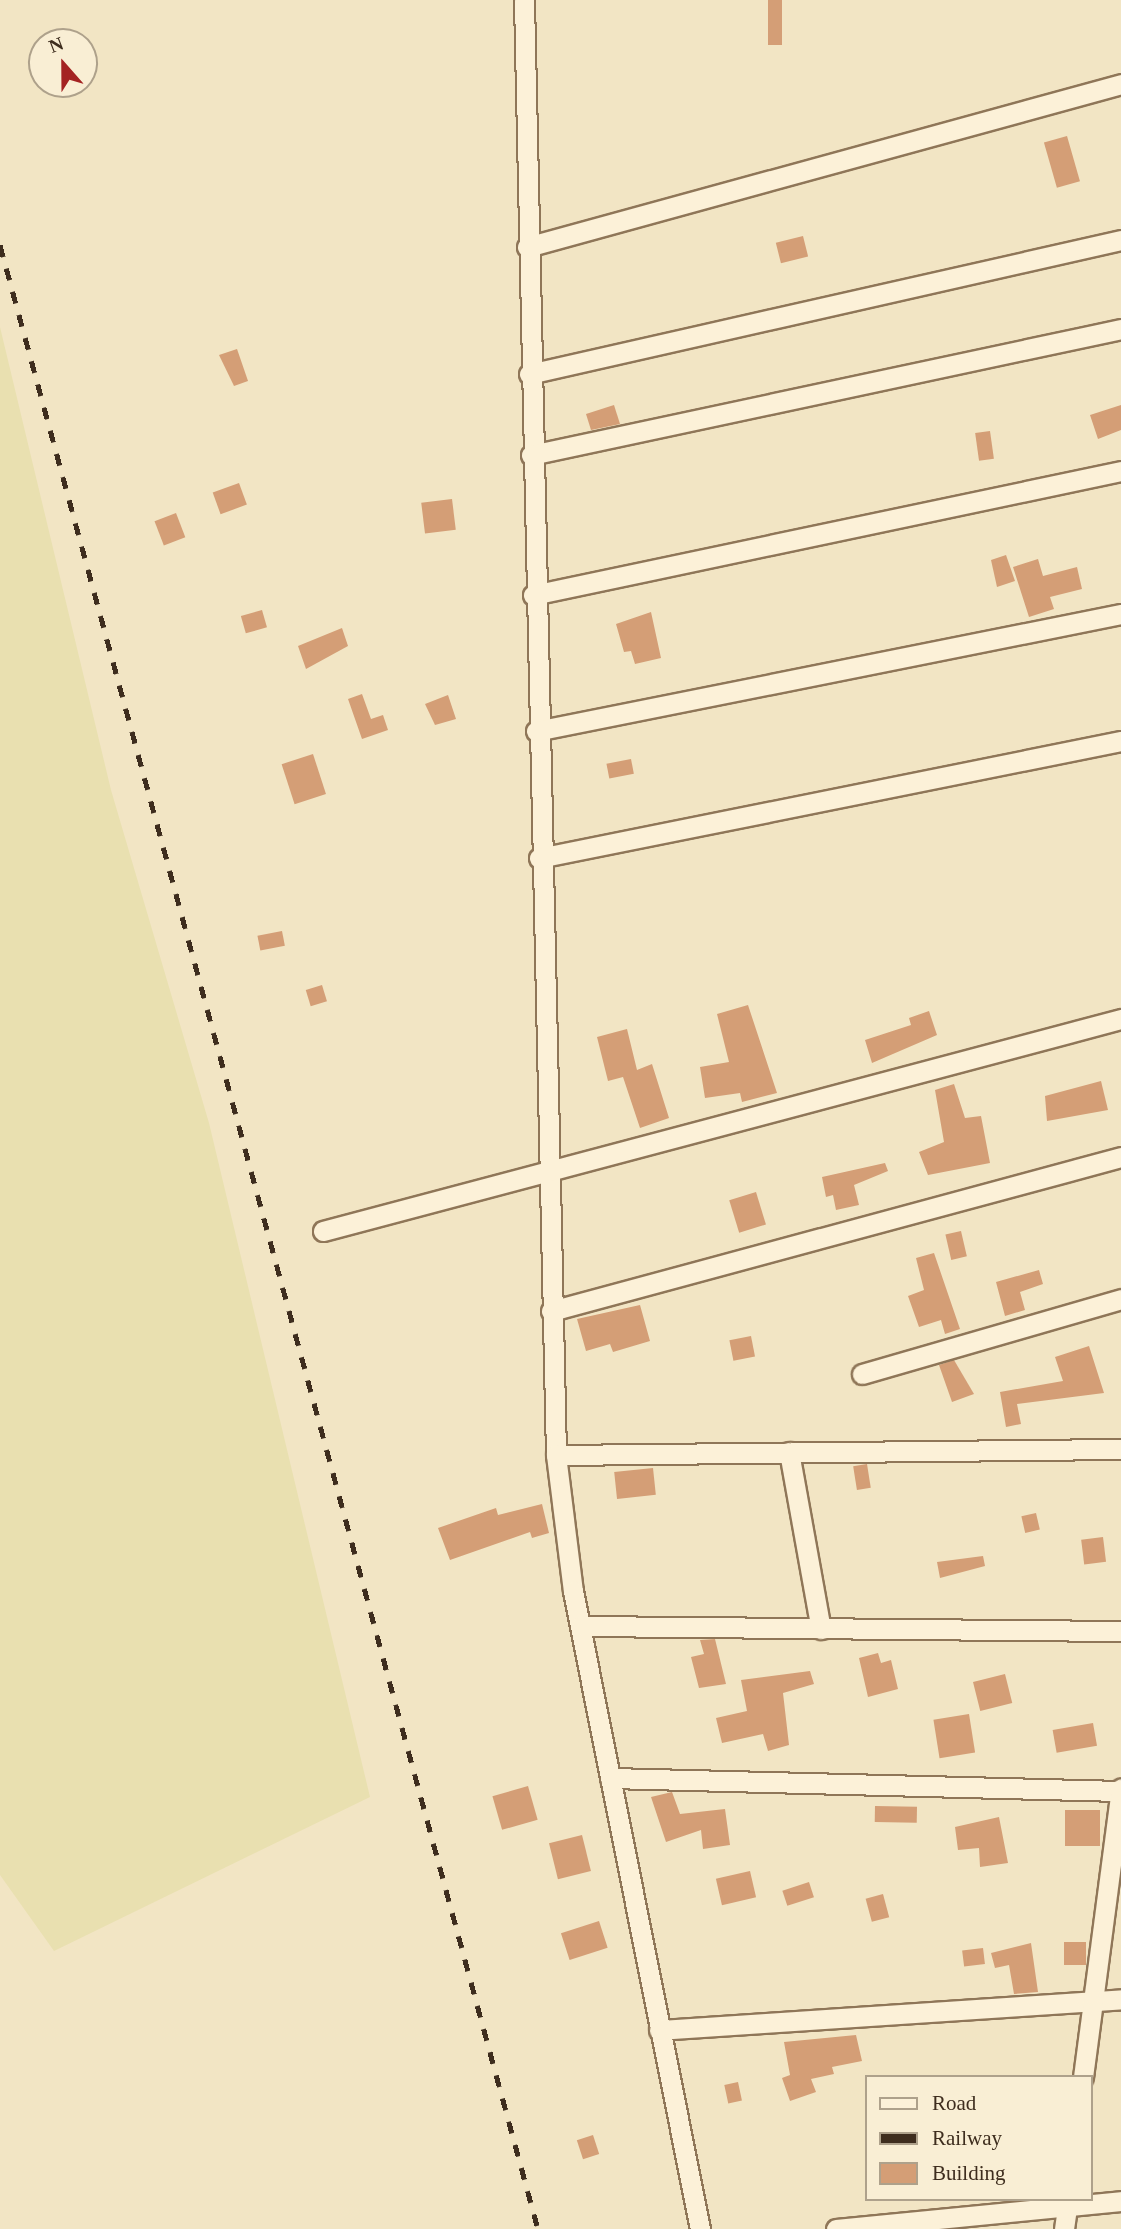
<!DOCTYPE html>
<html>
<head>
<meta charset="utf-8">
<style>
	body { margin:0 }
	#map { position:relative; width:1121px; height:2229px; overflow:hidden; background:#f2e5c4; font-family:Georgia,serif }
	div>[style] { position:absolute }
	[style*='--x'] { left:calc(var(--x)*1px); top:calc(var(--y)*1px); width:calc(var(--w)*1px); rotate:calc(var(--a)*1deg) }
	.farmland>* { inset:0; background:#e9e0b0 }
	.building>* { inset:0; background:#d49e76; transform-origin:0 0 }
	.roads { filter:drop-shadow(2px 0 #8f7658) drop-shadow(-2px 0 #8f7658) drop-shadow(0 2px #8f7658) drop-shadow(0 -2px #8f7658) }
	.minor>* { height:19px; margin:-9.5px; padding:0 9.5px; transform-origin:9.5px; border-radius:9.5px; background:#fcf1d8 }
	.rail>* { height:5px; margin-top:-2.5px; transform-origin:0; background:repeating-linear-gradient(90deg,#3e2d1e 0 12px,transparent 0 24px) }
	span { translate:-50% -50%; white-space:nowrap; text-align:center; line-height:1.15; -webkit-text-stroke:5px #f9eed4; paint-order:stroke }
	.legend { position:absolute; left:865px; top:2075px; width:228px; height:126px; box-sizing:border-box; background:#f9eed4; border:2px solid #aea18b; margin:0; padding:9px 12px; list-style:none; font-size:21px; color:#3e2d1e }
	.legend li { display:flex; align-items:center; gap:14px; height:35px }
	.legend b { width:35px; border:2px solid #aea18b }
	.north { position:absolute; left:28px; top:28px; width:70px; height:70px; box-sizing:border-box; background:#f9eed4; border:2px solid #aea18b; border-radius:50%; rotate:339deg; font-size:19px; font-weight:700; line-height:28px; text-align:center; color:#3e2d1e }
	.north::after { content:''; display:block; margin:auto; width:24px; height:32px; background:#a42322; clip-path:polygon(50% 0,100% 100%,50% 72%,0 100%) }
</style>
</head>
<body>
<div id="map">
	<div class="farmland">
		<div style="clip-path:polygon(0 327px,111px 790px,209px 1123px,370px 1797px,54px 1951px,0 1875px)"></div>
	</div>
	<div class="building">
		<div style="left:768px;top:0;width:14px;height:45px"></div>
		<div style="left:1067px;top:136px;width:47px;height:24px;rotate:74deg"></div>
		<div style="left:803px;top:236px;width:21px;height:28px;rotate:76deg"></div>
		<div style="clip-path:polygon(237px 349px,248px 381px,234px 386px,219px 355px)"></div>
		<div style="clip-path:polygon(614px 405px,620px 424px,591px 430px,586px 414px)"></div>
		<div style="clip-path:polygon(1121px 405px,1121px 430px,1098px 439px,1090px 415px)"></div>
		<div style="left:990px;top:431px;width:28px;height:15px;rotate:82deg"></div>
		<div style="left:239px;top:483px;width:23px;height:28px;rotate:70deg"></div>
		<div style="left:452px;top:499px;width:31px;height:31px;rotate:83deg"></div>
		<div style="left:176px;top:513px;width:26px;height:23px;rotate:69deg"></div>
		<div style="clip-path:polygon(1006px 555px,1015px 581px,997px 587px,991px 560px)"></div>
		<div style="clip-path:polygon(1038px 559px,1043px 576px,1077px 567px,1082px 589px,1050px 597px,1054px 609px,1029px 617px,1013px 567px)"></div>
		<div style="left:262px;top:610px;width:18px;height:22px;rotate:74deg"></div>
		<div style="clip-path:polygon(651px 612px,661px 658px,635px 664px,631px 651px,624px 652px,616px 624px)"></div>
		<div style="clip-path:polygon(342px 628px,348px 646px,306px 669px,298px 646px)"></div>
		<div style="clip-path:polygon(362px 694px,371px 719px,383px 715px,388px 730px,362px 739px,348px 699px)"></div>
		<div style="clip-path:polygon(448px 695px,456px 719px,435px 725px,425px 704px)"></div>
		<div style="left:313px;top:754px;width:42px;height:33px;rotate:72deg"></div>
		<div style="left:631px;top:759px;width:15px;height:25px;rotate:79deg"></div>
		<div style="left:282px;top:931px;width:15px;height:25px;rotate:79deg"></div>
		<div style="left:322px;top:985px;width:17px;height:17px;rotate:73deg"></div>
		<div style="clip-path:polygon(748px 1005px,777px 1093px,742px 1102px,740px 1093px,705px 1098px,700px 1067px,729px 1062px,717px 1014px)"></div>
		<div style="clip-path:polygon(929px 1011px,937px 1035px,872px 1063px,865px 1040px,911px 1025px,909px 1018px)"></div>
		<div style="clip-path:polygon(627px 1029px,637px 1070px,652px 1064px,669px 1118px,640px 1128px,623px 1077px,608px 1081px,597px 1037px)"></div>
		<div style="clip-path:polygon(1101px 1081px,1108px 1110px,1047px 1121px,1045px 1096px)"></div>
		<div style="clip-path:polygon(954px 1084px,965px 1118px,981px 1116px,990px 1163px,928px 1175px,919px 1152px,944px 1142px,935px 1090px)"></div>
		<div style="clip-path:polygon(885px 1163px,888px 1171px,854px 1185px,859px 1205px,836px 1210px,833px 1195px,826px 1197px,822px 1177px)"></div>
		<div style="left:756px;top:1192px;width:34px;height:28px;rotate:73deg"></div>
		<div style="left:961px;top:1231px;width:26px;height:16px;rotate:77deg"></div>
		<div style="clip-path:polygon(934px 1253px,960px 1329px,945px 1334px,941px 1320px,919px 1327px,908px 1296px,924px 1290px,916px 1258px)"></div>
		<div style="clip-path:polygon(1039px 1270px,1043px 1284px,1020px 1292px,1025px 1310px,1005px 1316px,996px 1282px)"></div>
		<div style="clip-path:polygon(640px 1305px,650px 1341px,613px 1352px,610px 1344px,586px 1351px,577px 1319px)"></div>
		<div style="left:751px;top:1336px;width:21px;height:22px;rotate:79deg"></div>
		<div style="clip-path:polygon(1089px 1346px,1104px 1393px,1017px 1404px,1021px 1424px,1006px 1427px,1000px 1392px,1063px 1381px,1055px 1357px)"></div>
		<div style="clip-path:polygon(954px 1360px,974px 1394px,952px 1402px,939px 1365px)"></div>
		<div style="left:867px;top:1464px;width:24px;height:14px;rotate:81deg"></div>
		<div style="left:653px;top:1468px;width:27px;height:39px;rotate:84deg"></div>
		<div style="clip-path:polygon(542px 1504px,549px 1533px,532px 1538px,530px 1532px,450px 1560px,438px 1528px,496px 1508px,498px 1515px)"></div>
		<div style="left:1036px;top:1513px;width:17px;height:15px;rotate:77deg"></div>
		<div style="left:1103px;top:1537px;width:25px;height:22px;rotate:83deg"></div>
		<div style="clip-path:polygon(983px 1556px,985px 1566px,940px 1578px,937px 1562px)"></div>
		<div style="clip-path:polygon(715px 1639px,726px 1684px,699px 1688px,691px 1657px,704px 1654px,700px 1640px)"></div>
		<div style="clip-path:polygon(878px 1653px,881px 1663px,891px 1660px,898px 1689px,868px 1697px,859px 1658px)"></div>
		<div style="clip-path:polygon(810px 1671px,814px 1684px,783px 1693px,789px 1745px,768px 1751px,763px 1734px,722px 1743px,716px 1718px,747px 1711px,741px 1680px)"></div>
		<div style="left:1005px;top:1674px;width:30px;height:33px;rotate:76deg"></div>
		<div style="left:969px;top:1714px;width:39px;height:36px;rotate:81deg"></div>
		<div style="left:1093px;top:1723px;width:23px;height:41px;rotate:80deg"></div>
		<div style="left:528px;top:1786px;width:35px;height:37px;rotate:74deg"></div>
		<div style="clip-path:polygon(672px 1792px,680px 1814px,725px 1809px,730px 1845px,703px 1849px,701px 1830px,666px 1842px,651px 1797px)"></div>
		<div style="left:875px;top:1806px;width:42px;height:16px;rotate:1deg"></div>
		<div style="left:1065px;top:1810px;width:35px;height:36px"></div>
		<div style="clip-path:polygon(999px 1817px,1008px 1863px,980px 1867px,979px 1848px,958px 1850px,955px 1827px)"></div>
		<div style="left:582px;top:1835px;width:37px;height:34px;rotate:76deg"></div>
		<div style="left:750px;top:1871px;width:27px;height:35px;rotate:77deg"></div>
		<div style="left:809px;top:1882px;width:16px;height:28px;rotate:72deg"></div>
		<div style="left:883px;top:1894px;width:24px;height:18px;rotate:75deg"></div>
		<div style="left:599px;top:1921px;width:28px;height:40px;rotate:72deg"></div>
		<div style="left:1064px;top:1942px;width:22px;height:23px"></div>
		<div style="clip-path:polygon(1031px 1943px,1038px 1992px,1014px 1994px,1009px 1965px,995px 1968px,991px 1953px)"></div>
		<div style="left:983px;top:1948px;width:16px;height:21px;rotate:83deg"></div>
		<div style="clip-path:polygon(856px 2035px,862px 2061px,832px 2067px,834px 2074px,811px 2079px,816px 2092px,790px 2101px,782px 2078px,790px 2075px,784px 2042px)"></div>
		<div style="left:738px;top:2082px;width:19px;height:14px;rotate:78deg"></div>
		<div style="left:593px;top:2135px;width:20px;height:17px;rotate:72deg"></div>
	</div>
	<div class="roads">
		<div class="minor">
			<div style="--x:524;--y:0;--w:1455;--a:88.74"></div>
			<div style="--x:556;--y:1455;--w:137;--a:82.9"></div>
			<div style="--x:573;--y:1591;--w:651;--a:78.74"></div>
			<div style="--x:527;--y:247;--w:616;--a:-15.34"></div>
			<div style="--x:529;--y:374;--w:607;--a:-12.75"></div>
			<div style="--x:531;--y:455;--w:603;--a:-12.05"></div>
			<div style="--x:533;--y:595;--w:601;--a:-11.91"></div>
			<div style="--x:536;--y:731;--w:597;--a:-11.31"></div>
			<div style="--x:539;--y:858;--w:594;--a:-11.37"></div>
			<div style="--x:323;--y:1231;--w:826;--a:-14.88"></div>
			<div style="--x:551;--y:1311;--w:590;--a:-15.12"></div>
			<div style="--x:862;--y:1374;--w:270;--a:-16.1"></div>
			<div style="--x:789;--y:1452;--w:180;--a:79.8"></div>
			<div style="--x:556;--y:1455;--w:565;--a:-0.61"></div>
			<div style="--x:581;--y:1626;--w:540;--a:0.53"></div>
			<div style="--x:610;--y:1778;--w:511;--a:1.46"></div>
			<div style="--x:659;--y:2030;--w:463;--a:-3.8"></div>
			<div style="--x:1083;--y:2077;--w:291;--a:-82.5"></div>
			<div style="--x:836;--y:2229;--w:286;--a:-5.6"></div>
			<div style="--x:1064;--y:2229;--w:30;--a:-82"></div>
		</div>
	</div>
	<div class="rail">
		<div style="--x:0;--y:245;--w:2056;--a:74.83"></div>
	</div>
	<ul class="legend">
	<li><b style="height:9px;background:#fcf1d8"></b>Road</li>
	<li><b style="height:9px;background:#3e2d1e"></b>Railway</li>
	<li><b style="height:19px;background:#d49e76"></b>Building</li>
	</ul>
	<div class="north">N</div>
</div>
</body>
</html>
